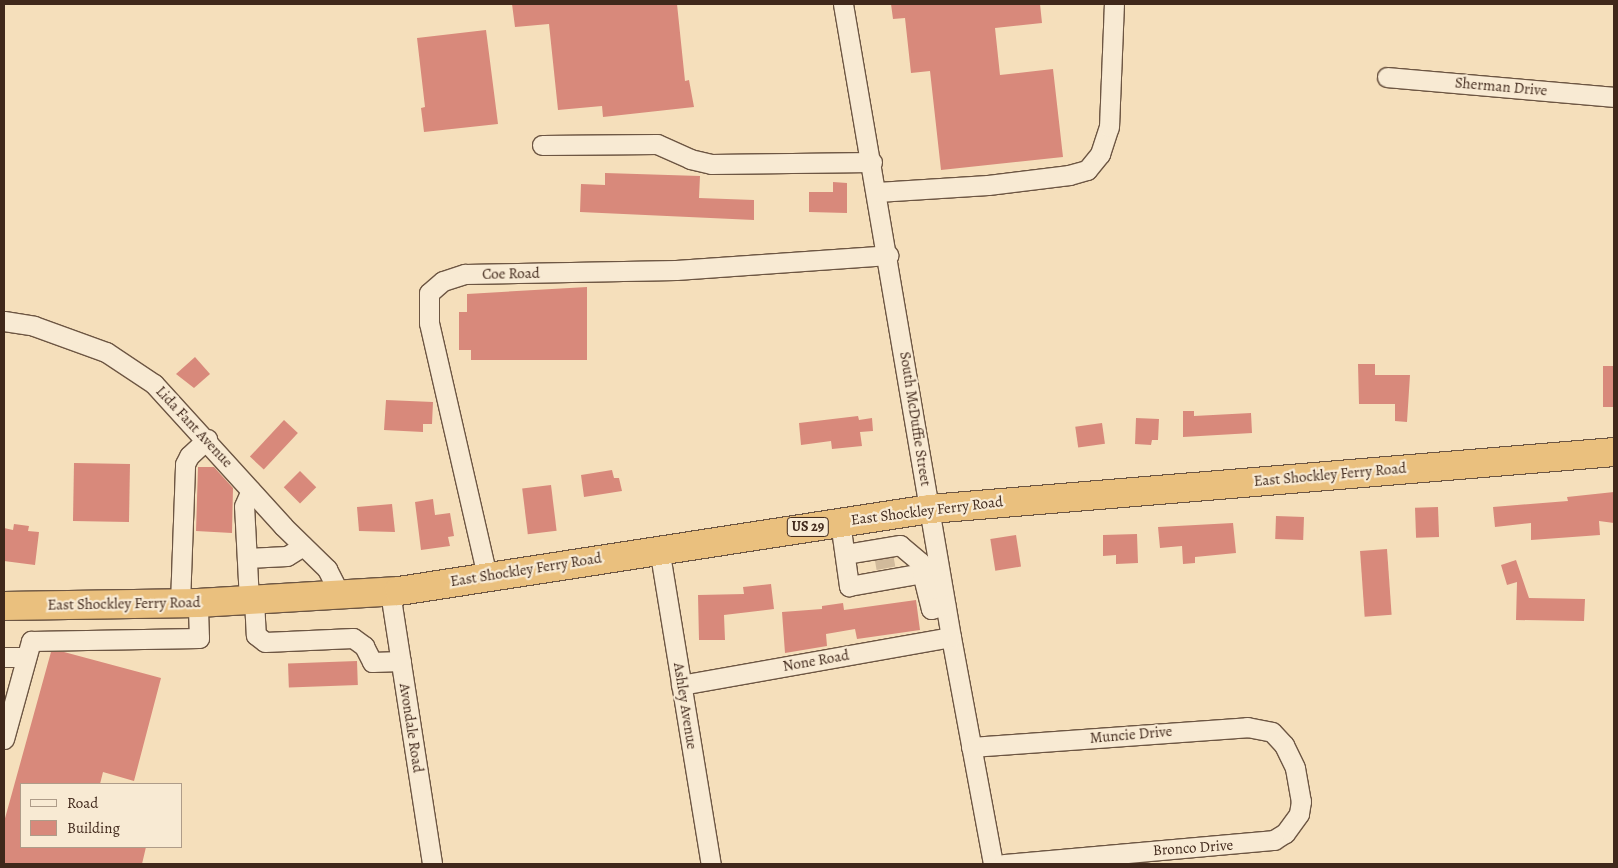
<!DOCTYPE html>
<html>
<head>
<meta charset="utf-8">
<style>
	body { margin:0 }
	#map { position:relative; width:1618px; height:868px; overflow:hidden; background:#f5dfbb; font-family:Alegreya,serif }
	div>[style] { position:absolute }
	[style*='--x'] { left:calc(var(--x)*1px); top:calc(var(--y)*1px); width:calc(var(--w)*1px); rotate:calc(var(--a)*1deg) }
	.building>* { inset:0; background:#d8897b; transform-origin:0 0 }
	.minor-tunnel>* { height:19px; margin-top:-9.5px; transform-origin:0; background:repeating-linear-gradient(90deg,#d1ba9b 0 19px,transparent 0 28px) }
	.roads { filter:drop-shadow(1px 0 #6d5643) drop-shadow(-1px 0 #6d5643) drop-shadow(0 1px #6d5643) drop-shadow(0 -1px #6d5643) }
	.minor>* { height:19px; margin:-9.5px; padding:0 9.5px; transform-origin:9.5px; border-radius:9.5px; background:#f8ead3 }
	.highway>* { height:28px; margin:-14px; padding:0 14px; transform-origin:14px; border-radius:14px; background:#eac07e }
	span { translate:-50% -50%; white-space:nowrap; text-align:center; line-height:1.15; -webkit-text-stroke:4.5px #f8ead3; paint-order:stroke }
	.shield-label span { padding:1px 4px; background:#f8ead3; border:1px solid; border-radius:4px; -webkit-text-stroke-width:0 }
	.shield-label { font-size:14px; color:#40281b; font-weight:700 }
	.street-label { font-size:15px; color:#40281b }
	.frame { position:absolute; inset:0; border:5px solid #40281b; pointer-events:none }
	.legend { position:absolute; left:20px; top:783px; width:162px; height:65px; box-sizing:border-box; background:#f8ead3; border:1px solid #ae9c89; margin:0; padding:6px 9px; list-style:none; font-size:15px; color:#40281b }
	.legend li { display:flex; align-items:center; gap:10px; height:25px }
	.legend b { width:25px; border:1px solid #ae9c89 }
</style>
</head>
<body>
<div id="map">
	<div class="building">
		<div style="clip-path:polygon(512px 4px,677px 4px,685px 81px,689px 80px,694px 107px,603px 117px,602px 106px,558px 110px,549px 24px,515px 27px)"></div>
		<div style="clip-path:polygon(891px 4px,1040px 4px,1042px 23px,995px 28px,1000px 75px,1053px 69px,1063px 157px,941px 170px,930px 71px,911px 73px,905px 18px,893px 19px)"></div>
		<div style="clip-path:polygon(486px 30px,498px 124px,424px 132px,421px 108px,425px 107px,417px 38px)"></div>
		<div style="clip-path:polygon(605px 173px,700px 176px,699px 198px,754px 200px,754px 220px,580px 212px,581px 184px,605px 185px)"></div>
		<div style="clip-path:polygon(833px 182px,847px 183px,847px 213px,809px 212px,809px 192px,833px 192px)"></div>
		<div style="clip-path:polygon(587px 287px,587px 360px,471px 360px,471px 350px,459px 350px,459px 312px,467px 312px,467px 294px)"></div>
		<div style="clip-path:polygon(195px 357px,210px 374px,194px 388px,176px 374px)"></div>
		<div style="clip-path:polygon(1358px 364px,1375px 364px,1375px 375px,1410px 375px,1407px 422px,1395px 421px,1395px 404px,1359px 404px)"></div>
		<div style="left:1603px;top:366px;width:11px;height:41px"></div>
		<div style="clip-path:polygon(386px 400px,433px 402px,432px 424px,423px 424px,423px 432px,384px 430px)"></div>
		<div style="clip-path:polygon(1183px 411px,1194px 411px,1194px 416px,1251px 413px,1252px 433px,1183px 437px)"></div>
		<div style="clip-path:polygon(858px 416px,859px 420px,872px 418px,873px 431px,860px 432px,862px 446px,832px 449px,831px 441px,801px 445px,799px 423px)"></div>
		<div style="clip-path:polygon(1136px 418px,1159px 419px,1158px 440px,1152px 440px,1151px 445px,1135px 444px)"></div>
		<div style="left:284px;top:420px;width:19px;height:50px;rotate:43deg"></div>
		<div style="left:1102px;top:423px;width:21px;height:27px;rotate:82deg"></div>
		<div style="left:74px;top:463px;width:56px;height:58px;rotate:1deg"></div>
		<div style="clip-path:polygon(198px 467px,214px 467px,233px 488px,232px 533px,196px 531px)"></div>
		<div style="clip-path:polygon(612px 470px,614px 478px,619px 478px,622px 491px,584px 497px,581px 475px)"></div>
		<div style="left:300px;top:471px;width:23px;height:23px;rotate:45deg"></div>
		<div style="left:551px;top:485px;width:46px;height:29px;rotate:83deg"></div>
		<div style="clip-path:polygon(1614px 492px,1614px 523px,1599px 521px,1600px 535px,1531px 540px,1531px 523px,1495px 527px,1493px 507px,1568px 501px,1567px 497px)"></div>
		<div style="clip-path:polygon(433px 499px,435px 515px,450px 513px,454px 536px,448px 537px,450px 546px,421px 550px,415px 502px)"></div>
		<div style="clip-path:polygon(392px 504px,395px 532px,359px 531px,357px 507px)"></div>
		<div style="left:1438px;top:507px;width:30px;height:23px;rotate:88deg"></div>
		<div style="left:1276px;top:516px;width:28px;height:23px;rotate:2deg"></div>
		<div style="clip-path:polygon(1233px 523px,1236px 553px,1195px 557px,1195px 563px,1183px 564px,1182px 546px,1160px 548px,1158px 527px)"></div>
		<div style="clip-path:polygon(14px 524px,29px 526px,28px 531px,39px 532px,35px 565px,4px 561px,4px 528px,13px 530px)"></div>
		<div style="clip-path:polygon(1137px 534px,1138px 563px,1116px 564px,1116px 555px,1103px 556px,1103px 535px)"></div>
		<div style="left:1016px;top:535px;width:32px;height:26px;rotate:81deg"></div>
		<div style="left:1387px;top:549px;width:66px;height:27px;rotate:86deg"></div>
		<div style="clip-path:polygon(1516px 560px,1529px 598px,1585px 599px,1584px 621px,1516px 620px,1517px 582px,1507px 585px,1501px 565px)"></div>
		<div style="clip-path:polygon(771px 584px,774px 609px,724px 615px,725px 640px,699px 640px,698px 595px,744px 594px,743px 587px)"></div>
		<div style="clip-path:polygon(916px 600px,920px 630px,857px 639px,855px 629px,826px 634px,827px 646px,785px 653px,782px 612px,822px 609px,822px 606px,843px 603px,844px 610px)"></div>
		<div style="clip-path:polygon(51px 652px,64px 652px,161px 678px,134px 781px,103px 772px,100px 784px,21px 784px,21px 847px,146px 847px,142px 864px,4px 864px,4px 822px)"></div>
		<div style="left:357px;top:661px;width:24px;height:69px;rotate:88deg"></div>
	</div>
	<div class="minor-tunnel">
		<div style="--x:883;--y:551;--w:17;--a:80"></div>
	</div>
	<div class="roads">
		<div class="minor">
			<div style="--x:843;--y:4;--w:642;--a:80.32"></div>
			<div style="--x:951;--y:637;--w:231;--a:79.5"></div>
			<div style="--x:1387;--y:77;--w:228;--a:5"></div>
			<div style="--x:542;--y:145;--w:115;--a:-0.5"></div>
			<div style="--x:657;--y:144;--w:36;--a:24"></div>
			<div style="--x:690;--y:159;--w:22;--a:13"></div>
			<div style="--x:711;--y:164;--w:161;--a:-0.7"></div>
			<div style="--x:877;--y:192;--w:111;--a:-3.6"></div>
			<div style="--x:988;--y:185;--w:82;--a:-7"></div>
			<div style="--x:1069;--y:175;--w:19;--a:-16"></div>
			<div style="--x:1087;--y:170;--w:21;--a:-51"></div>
			<div style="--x:1100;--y:154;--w:28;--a:-72"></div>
			<div style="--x:1109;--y:127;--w:123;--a:-87.7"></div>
			<div style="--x:4;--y:321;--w:30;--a:9"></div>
			<div style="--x:34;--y:326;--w:77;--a:19.9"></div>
			<div style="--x:106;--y:352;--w:58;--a:33.7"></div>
			<div style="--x:154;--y:384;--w:192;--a:47.7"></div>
			<div style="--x:283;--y:526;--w:62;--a:44.3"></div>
			<div style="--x:327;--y:569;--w:29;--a:63"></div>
			<div style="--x:840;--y:522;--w:65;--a:82"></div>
			<div style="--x:849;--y:586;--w:74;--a:-10.1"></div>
			<div style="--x:922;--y:573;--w:11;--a:-100"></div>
			<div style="--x:920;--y:562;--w:26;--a:-140"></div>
			<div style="--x:900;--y:545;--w:56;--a:170.7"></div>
			<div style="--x:659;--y:548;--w:320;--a:80.7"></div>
			<div style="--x:247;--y:558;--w:40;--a:-2.9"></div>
			<div style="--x:287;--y:556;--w:19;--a:-32"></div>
			<div style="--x:934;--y:571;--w:12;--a:171"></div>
			<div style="--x:922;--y:573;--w:37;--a:76"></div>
			<div style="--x:931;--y:609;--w:15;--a:-16"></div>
			<div style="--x:487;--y:576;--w:260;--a:-102.9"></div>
			<div style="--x:429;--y:323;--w:30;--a:-90"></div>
			<div style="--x:429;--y:293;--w:18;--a:-41"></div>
			<div style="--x:443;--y:281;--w:23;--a:-18"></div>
			<div style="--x:465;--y:274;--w:211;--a:-1.1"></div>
			<div style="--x:676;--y:270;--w:213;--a:-4"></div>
			<div style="--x:390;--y:592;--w:275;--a:81.2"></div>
			<div style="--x:249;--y:600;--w:94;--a:-93"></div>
			<div style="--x:244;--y:506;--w:17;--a:-66"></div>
			<div style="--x:254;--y:600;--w:35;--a:87"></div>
			<div style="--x:256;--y:635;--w:11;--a:38"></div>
			<div style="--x:265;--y:642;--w:88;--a:-2.6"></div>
			<div style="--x:353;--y:638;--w:14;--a:36"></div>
			<div style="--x:364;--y:646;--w:18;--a:63"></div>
			<div style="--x:372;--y:662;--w:29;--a:-2"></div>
			<div style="--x:180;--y:603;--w:139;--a:-87.9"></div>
			<div style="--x:185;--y:464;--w:9;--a:-63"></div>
			<div style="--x:189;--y:456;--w:25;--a:-43"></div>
			<div style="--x:4;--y:657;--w:22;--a:0"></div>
			<div style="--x:681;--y:685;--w:274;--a:-10.1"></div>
			<div style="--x:4;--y:739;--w:102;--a:-74.6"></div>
			<div style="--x:31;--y:641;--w:168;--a:-1"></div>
			<div style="--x:199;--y:638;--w:35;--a:-92"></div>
			<div style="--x:971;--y:747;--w:277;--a:-4.1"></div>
			<div style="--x:1247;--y:727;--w:25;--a:11"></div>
			<div style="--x:1272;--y:732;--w:18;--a:47"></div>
			<div style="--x:1284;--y:745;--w:25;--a:64"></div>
			<div style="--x:1295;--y:768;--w:34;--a:80"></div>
			<div style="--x:1301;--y:801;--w:13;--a:99"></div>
			<div style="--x:1299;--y:814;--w:24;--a:126"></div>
			<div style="--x:1285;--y:833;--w:13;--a:148"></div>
			<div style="--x:1274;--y:840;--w:272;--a:174.9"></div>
		</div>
		<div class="highway">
			<div style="--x:4;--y:606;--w:194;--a:-0.9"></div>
			<div style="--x:198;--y:603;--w:201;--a:-3.4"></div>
			<div style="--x:399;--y:591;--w:537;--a:-8.78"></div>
			<div style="--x:930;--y:509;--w:686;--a:-4.76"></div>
		</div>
	</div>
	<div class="shield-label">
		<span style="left:808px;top:527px">US 29</span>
	</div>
	<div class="street-label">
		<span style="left:1501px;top:87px;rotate:5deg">Sherman Drive</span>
		<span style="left:511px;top:274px;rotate:-1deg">Coe Road</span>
		<span style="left:915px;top:419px;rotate:81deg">South McDuffie Street</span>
		<span style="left:194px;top:427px;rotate:47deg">Lida Fant Avenue</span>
		<span style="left:1330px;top:475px;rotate:-5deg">East Shockley Ferry Road</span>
		<span style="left:927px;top:511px;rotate:-7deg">East Shockley Ferry Road</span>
		<span style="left:526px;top:570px;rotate:-9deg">East Shockley Ferry Road</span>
		<span style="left:124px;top:604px;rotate:-1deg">East Shockley Ferry Road</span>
		<span style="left:816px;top:661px;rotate:-10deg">None Road</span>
		<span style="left:685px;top:706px;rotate:81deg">Ashley Avenue</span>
		<span style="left:411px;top:728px;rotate:81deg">Avondale Road</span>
		<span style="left:1131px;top:735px;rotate:-5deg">Muncie Drive</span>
		<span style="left:1193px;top:848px;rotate:-4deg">Bronco Drive</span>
	</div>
	<div class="frame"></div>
	<ul class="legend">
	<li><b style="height:6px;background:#f8ead3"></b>Road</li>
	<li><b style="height:14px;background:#d8897b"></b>Building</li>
	</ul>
</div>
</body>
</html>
